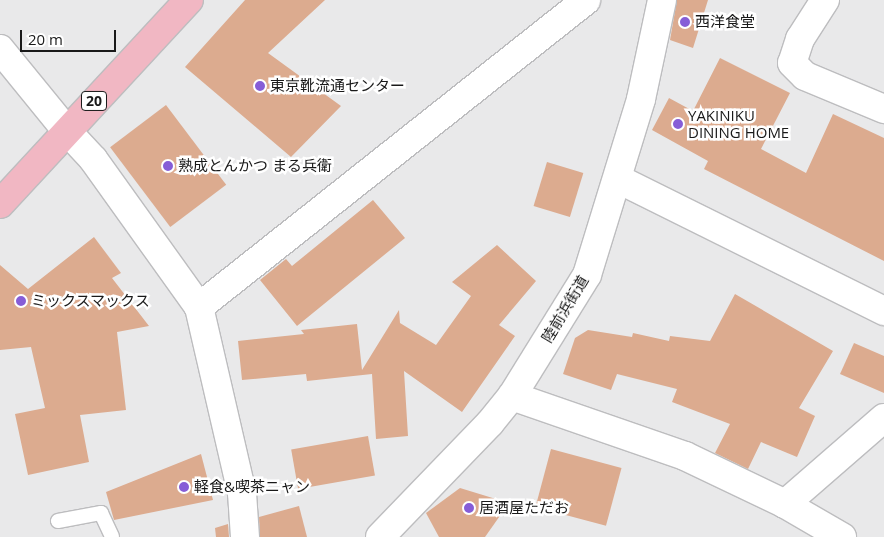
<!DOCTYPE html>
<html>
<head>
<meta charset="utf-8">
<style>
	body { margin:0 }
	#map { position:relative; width:884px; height:537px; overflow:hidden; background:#e9e9ea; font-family:"Open Sans","Noto Sans JP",sans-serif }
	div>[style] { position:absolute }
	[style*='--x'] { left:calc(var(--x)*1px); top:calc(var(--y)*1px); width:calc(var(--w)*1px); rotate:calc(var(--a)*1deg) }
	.building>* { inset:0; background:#dcab8f; transform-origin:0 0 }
	.roads { filter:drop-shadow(1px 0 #bdbdbf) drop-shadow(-1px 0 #bdbdbf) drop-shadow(0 1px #bdbdbf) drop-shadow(0 -1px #bdbdbf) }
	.service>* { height:14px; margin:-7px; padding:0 7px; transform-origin:7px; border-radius:7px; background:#fff }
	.minor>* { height:28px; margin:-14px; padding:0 14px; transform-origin:14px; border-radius:14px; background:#fff }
	.tertiary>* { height:28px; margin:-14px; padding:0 14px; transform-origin:14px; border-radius:14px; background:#fff }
	.primary>* { height:28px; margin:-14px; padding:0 14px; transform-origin:14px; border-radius:14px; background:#f1b7c3 }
	.dots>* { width:14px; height:14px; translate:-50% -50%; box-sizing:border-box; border:2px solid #fff; border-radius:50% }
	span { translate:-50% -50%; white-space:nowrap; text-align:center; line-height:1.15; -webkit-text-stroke:5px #fff; paint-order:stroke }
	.shield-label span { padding:1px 4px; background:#fff; border:1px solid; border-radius:4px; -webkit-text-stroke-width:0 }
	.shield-label { font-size:14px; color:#191919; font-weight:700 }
	.poi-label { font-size:15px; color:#191919 }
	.left { translate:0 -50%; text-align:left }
	.street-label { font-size:15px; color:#191919 }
	.scale { position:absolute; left:20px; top:30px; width:96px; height:22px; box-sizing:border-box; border:2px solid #191919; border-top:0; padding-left:6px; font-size:15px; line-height:18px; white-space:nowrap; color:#191919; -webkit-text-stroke:4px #fff; paint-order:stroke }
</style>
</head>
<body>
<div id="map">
	<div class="building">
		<div style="clip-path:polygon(245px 0,325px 0,268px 53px,341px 106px,291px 157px,185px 67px)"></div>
		<div style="clip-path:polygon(677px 0,708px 0,693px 48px,670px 40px)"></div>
		<div style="clip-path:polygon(720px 58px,790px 93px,761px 149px,806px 173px,833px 114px,884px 138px,884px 261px,704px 169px,708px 161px,652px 130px,669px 98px,693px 111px)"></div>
		<div style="left:166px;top:105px;width:100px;height:70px;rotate:53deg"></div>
		<div style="left:547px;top:162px;width:38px;height:46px;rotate:17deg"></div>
		<div style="clip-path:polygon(373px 200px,405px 238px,297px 326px,260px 280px,286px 259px,292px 266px)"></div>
		<div style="clip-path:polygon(94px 237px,121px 273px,112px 278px,149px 326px,117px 332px,126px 410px,80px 415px,89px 462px,28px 475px,15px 414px,45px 408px,31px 347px,0 350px,0 265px,28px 289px)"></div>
		<div style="clip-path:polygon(497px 245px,536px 281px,499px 325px,515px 336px,462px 412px,404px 371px,408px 436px,376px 439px,372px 374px,307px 381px,306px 374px,242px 380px,238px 341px,304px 334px,301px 330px,357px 324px,362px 370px,399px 310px,400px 323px,436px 345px,471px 296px,452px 282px)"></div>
		<div style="clip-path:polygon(735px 294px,833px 351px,799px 408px,815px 416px,797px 457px,761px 442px,748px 469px,715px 453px,730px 424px,672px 402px,677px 389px,617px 374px,611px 390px,563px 374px,575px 338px,588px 330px,632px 337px,633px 333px,669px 341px,670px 336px,710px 341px)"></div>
		<div style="clip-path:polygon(854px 343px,884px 356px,884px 393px,840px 374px)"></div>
		<div style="left:368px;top:436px;width:40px;height:78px;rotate:80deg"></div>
		<div style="left:551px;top:449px;width:73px;height:60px;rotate:15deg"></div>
		<div style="clip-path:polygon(201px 454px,213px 500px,114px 520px,106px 492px)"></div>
		<div style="clip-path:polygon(460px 488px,509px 503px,485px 537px,439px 537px,426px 513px)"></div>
		<div style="clip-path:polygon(299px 506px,307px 537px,260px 537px,259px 517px)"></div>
		<div style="clip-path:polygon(228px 524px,229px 537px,216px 537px,215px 528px)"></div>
	</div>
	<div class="roads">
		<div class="service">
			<div style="--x:58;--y:521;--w:44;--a:-10.5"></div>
			<div style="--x:101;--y:513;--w:26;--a:65"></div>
		</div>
		<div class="minor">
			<div style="--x:825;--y:0;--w:46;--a:122.7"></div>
			<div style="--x:800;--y:39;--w:25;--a:108"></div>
			<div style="--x:792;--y:63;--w:18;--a:45"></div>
			<div style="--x:805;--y:76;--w:86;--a:22.7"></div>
			<div style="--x:66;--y:130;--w:40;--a:47"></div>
			<div style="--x:93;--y:159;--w:182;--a:54.4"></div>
			<div style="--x:199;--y:307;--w:191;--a:77"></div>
			<div style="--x:242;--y:493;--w:44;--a:86.1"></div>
			<div style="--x:618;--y:179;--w:297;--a:26.4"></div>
			<div style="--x:199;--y:307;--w:494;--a:-38.4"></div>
			<div style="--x:512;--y:396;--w:183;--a:19.1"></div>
			<div style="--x:685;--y:456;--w:111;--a:25.6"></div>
			<div style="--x:785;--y:504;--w:66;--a:30.1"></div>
			<div style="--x:785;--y:504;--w:131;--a:-41"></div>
			<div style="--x:380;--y:537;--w:158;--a:-46"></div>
			<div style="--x:490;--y:423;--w:35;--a:-51"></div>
			<div style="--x:512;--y:396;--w:142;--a:-58.2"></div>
			<div style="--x:587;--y:275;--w:184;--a:-72.9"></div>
			<div style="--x:641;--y:99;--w:101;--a:-78"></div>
		</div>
		<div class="tertiary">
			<div style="--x:0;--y:49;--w:104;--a:50.8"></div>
		</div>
		<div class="primary">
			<div style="--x:0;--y:204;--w:278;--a:-47.2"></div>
		</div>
	</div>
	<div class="dots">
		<div style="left:685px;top:22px;background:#865dd7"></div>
		<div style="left:260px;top:86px;background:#865dd7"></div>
		<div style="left:678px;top:124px;background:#865dd7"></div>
		<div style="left:168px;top:166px;background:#865dd7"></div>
		<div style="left:21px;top:301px;background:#865dd7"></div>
		<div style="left:184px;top:487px;background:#865dd7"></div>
		<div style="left:469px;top:508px;background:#865dd7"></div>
	</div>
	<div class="shield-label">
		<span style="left:94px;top:101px">20</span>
	</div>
	<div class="poi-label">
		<span class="left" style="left:695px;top:22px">西洋食堂</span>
		<span class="left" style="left:270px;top:86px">東京靴流通センター</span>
		<span class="left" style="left:688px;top:124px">YAKINIKU<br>DINING HOME</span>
		<span class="left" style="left:178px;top:166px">熟成とんかつ まる兵衛</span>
		<span class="left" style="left:31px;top:301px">ミックスマックス</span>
		<span class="left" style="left:194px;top:487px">軽食&amp;喫茶ニャン</span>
		<span class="left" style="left:479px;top:508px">居酒屋ただお</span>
	</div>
	<div class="street-label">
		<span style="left:565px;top:309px;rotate:-59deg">陸前浜街道</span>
	</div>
	<div class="scale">20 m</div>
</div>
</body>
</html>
